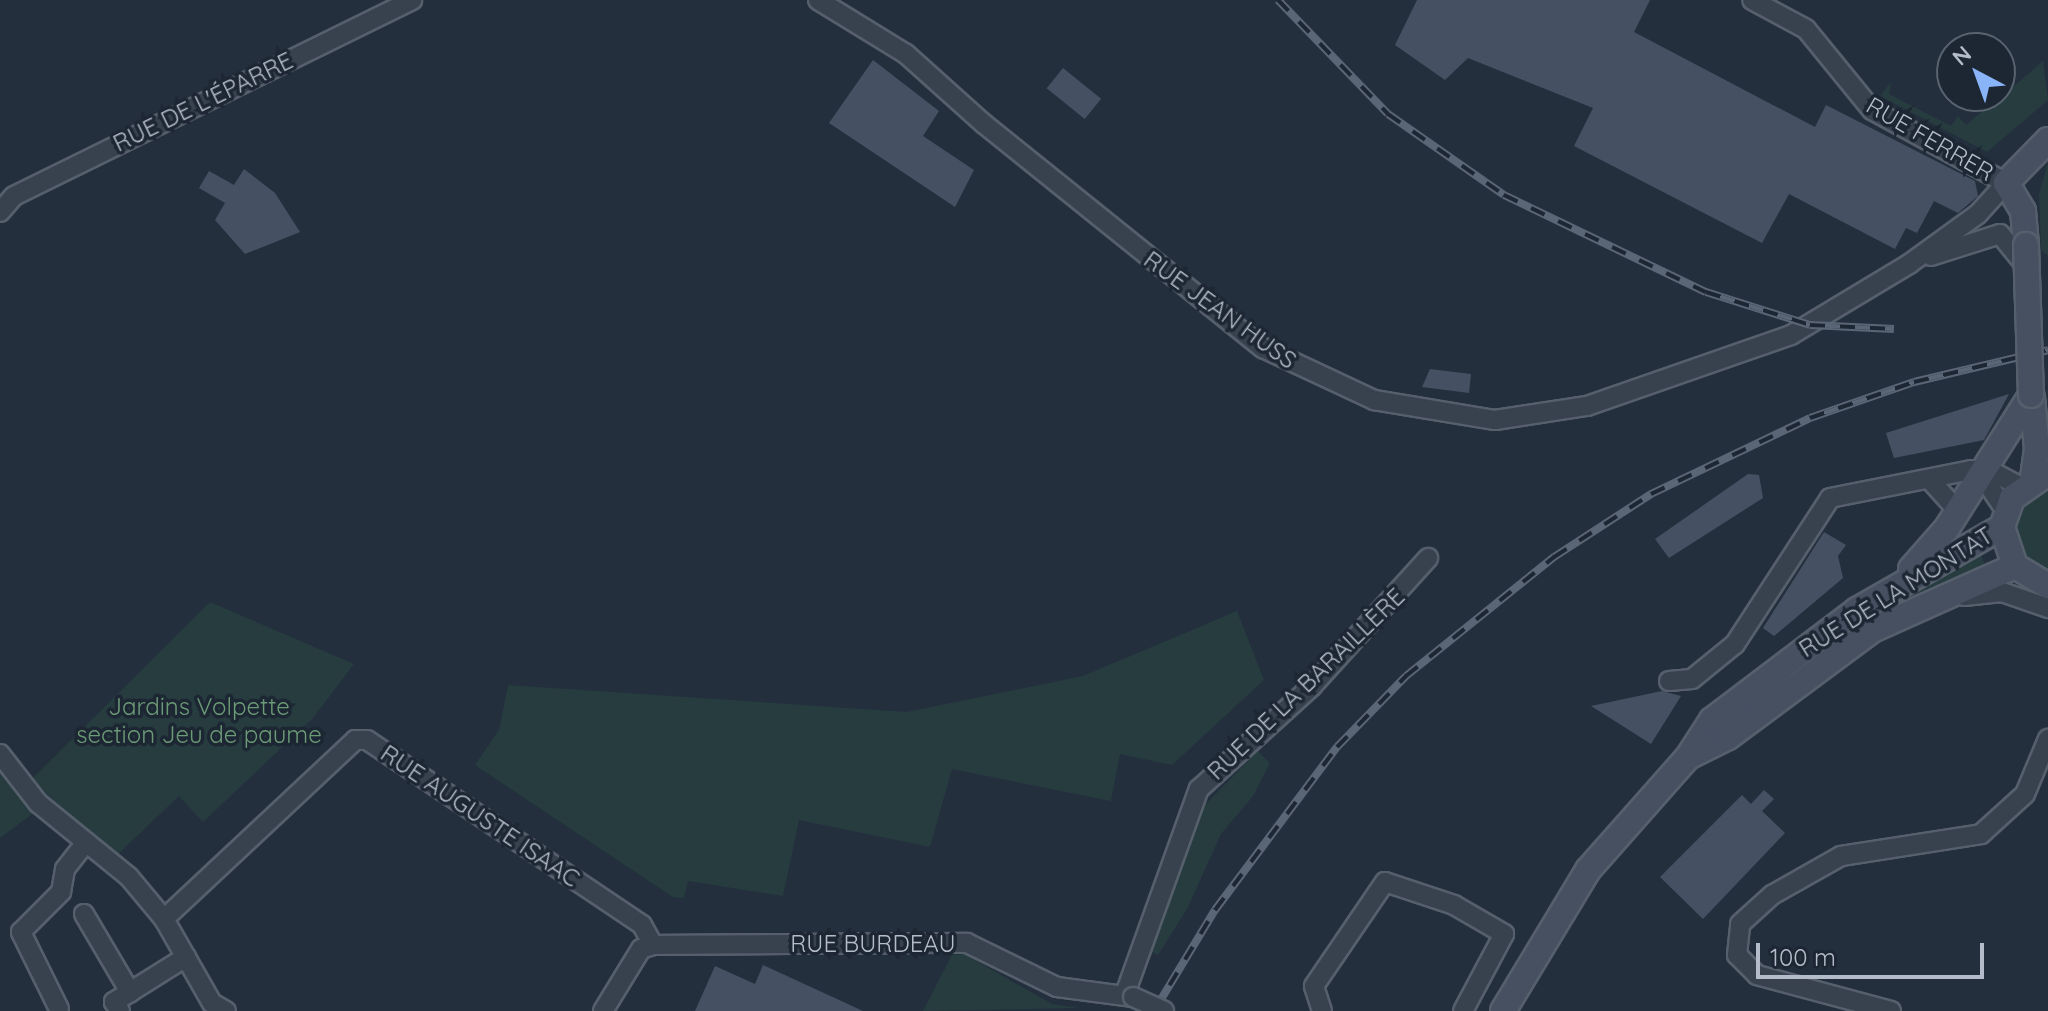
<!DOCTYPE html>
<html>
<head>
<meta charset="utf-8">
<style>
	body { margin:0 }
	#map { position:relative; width:2048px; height:1011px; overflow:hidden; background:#242f3e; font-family:Quicksand,sans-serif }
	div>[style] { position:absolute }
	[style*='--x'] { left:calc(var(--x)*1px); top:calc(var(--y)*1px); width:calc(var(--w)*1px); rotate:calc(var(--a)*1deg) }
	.green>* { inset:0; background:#263c3f }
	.building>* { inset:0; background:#455162; transform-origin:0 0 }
	.roads { filter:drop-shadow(2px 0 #565f6c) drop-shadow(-2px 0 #565f6c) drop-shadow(0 2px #565f6c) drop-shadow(0 -2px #565f6c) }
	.minor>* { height:18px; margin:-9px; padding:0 9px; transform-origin:9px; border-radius:9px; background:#38414e }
	.secondary>* { height:24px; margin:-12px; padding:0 12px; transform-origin:12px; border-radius:12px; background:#465061 }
	.rail>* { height:8px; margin-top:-4px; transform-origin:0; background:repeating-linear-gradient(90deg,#1d2633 0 15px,#5a6575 0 30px); box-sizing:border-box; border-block:2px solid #5a6575 }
	.bridges { filter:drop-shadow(2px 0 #565f6c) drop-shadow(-2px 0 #565f6c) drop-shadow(0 2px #565f6c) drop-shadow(0 -2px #565f6c) }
	.minor-bridge>* { height:18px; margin:-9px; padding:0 9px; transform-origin:9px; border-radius:9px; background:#38414e }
	.secondary-bridge>* { height:24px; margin:-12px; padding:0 12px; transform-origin:12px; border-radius:12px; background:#465061 }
	span { translate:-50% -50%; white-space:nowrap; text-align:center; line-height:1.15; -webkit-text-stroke:7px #1d2633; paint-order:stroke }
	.street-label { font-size:24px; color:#b4bcc9 }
	.park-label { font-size:24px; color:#6b9a76 }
	.north { position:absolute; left:1936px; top:32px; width:80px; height:80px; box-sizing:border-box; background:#1d2633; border:2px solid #59626f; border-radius:50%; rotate:319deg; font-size:22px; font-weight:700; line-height:32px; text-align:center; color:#b4bcc9 }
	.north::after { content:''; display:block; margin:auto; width:28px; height:36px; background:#8ab4f8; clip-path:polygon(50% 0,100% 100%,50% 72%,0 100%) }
	.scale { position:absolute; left:1756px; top:943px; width:228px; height:36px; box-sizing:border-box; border:4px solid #b4bcc9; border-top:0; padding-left:10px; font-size:24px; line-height:28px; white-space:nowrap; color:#b4bcc9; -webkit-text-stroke:6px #1d2633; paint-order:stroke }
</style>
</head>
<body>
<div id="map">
	<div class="green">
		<div style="clip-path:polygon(2043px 61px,2048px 100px,1987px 152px,1880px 96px,1891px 82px,1889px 94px,1951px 126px,1958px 116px,1966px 125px,1988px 107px,1979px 96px,1993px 104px)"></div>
		<div style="clip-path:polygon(2048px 162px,2048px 256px,2041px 250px,2039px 194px)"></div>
		<div style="clip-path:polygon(2048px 485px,2048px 572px,2022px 553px,2015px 527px,2024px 501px)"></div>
		<div style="clip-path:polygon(1979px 548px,1985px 566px,1720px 722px,1858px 619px)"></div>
		<div style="clip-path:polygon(210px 602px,354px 664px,313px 718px,203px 822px,179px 796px,116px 856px,31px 780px)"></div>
		<div style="clip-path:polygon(1237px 611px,1264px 680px,1172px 765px,1120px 754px,1111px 801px,952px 769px,930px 847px,799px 820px,783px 896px,688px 881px,684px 898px,673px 897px,475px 765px,499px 730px,508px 685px,907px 712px,1083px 676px)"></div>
		<div style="clip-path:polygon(1258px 751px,1270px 763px,1253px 796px,1221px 834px,1187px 909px,1158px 955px,1152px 952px,1201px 809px)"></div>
		<div style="clip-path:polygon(0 765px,35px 812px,0 838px)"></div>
		<div style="clip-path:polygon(964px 954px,1052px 1004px,1080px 1008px,923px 1011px,952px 955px)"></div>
	</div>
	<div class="building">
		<div style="clip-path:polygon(1417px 0,1650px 0,1634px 32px,1815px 127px,1826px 105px,1975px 181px,1978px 196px,1958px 213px,1934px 201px,1917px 233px,1906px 228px,1895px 249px,1789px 194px,1762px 243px,1574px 146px,1593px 108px,1468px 58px,1445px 80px,1395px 45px)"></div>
		<div style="clip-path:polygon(873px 60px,939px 111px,923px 136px,974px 170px,955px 207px,829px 123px)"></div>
		<div style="left:1063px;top:68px;width:49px;height:26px;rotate:39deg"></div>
		<div style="clip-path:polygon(244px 169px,275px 193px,300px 232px,245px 254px,215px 220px,225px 203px,199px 188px,209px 171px,234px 185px)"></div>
		<div style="clip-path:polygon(1430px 369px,1471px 374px,1469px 393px,1422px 387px)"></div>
		<div style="clip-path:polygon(2009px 394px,1984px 440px,1894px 458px,1886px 433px)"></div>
		<div style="clip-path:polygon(1748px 474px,1759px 475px,1763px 498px,1669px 558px,1655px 539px)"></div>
		<div style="clip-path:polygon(1824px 532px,1846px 545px,1838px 556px,1843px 578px,1774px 636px,1763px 628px)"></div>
		<div style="clip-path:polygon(1662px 691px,1681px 696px,1651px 744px,1591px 706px)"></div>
		<div style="clip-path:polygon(1764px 790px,1774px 799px,1762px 811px,1785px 833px,1703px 919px,1660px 877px,1742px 795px,1751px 804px)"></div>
		<div style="clip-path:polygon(763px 965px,837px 999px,863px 1011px,695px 1011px,715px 966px,755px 984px)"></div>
	</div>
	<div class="roads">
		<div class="minor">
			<div style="--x:818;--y:0;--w:103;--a:31.5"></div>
			<div style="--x:906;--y:54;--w:105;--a:41.9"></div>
			<div style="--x:984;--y:124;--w:358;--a:38.8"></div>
			<div style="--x:1263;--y:348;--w:123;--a:25.1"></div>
			<div style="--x:1374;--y:400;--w:123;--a:9.4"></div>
			<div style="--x:1495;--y:420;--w:93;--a:-8.7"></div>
			<div style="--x:1587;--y:406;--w:216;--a:-19.2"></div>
			<div style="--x:1791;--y:335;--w:138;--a:-31"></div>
			<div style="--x:1909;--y:264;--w:85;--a:-35.9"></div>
			<div style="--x:1978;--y:214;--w:42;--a:-47.9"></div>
			<div style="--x:2006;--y:183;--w:153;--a:-151.4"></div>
			<div style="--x:1872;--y:110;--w:104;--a:-129.2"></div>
			<div style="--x:1806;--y:29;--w:61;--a:-151.8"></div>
			<div style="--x:0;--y:212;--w:21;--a:-49"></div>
			<div style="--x:14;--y:196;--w:444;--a:-26.2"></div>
			<div style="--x:1931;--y:256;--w:72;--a:-17.7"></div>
			<div style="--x:2000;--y:234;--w:40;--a:51"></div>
			<div style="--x:1979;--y:471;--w:47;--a:56.3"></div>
			<div style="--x:1930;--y:480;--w:42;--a:47.9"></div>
			<div style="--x:1964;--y:596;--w:38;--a:-6"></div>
			<div style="--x:2002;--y:592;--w:49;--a:19.2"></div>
			<div style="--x:1669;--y:681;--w:23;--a:-5"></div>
			<div style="--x:1692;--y:679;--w:55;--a:-39.1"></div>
			<div style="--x:1735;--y:644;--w:174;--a:-56.9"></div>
			<div style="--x:1830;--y:498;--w:144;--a:-11.2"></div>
			<div style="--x:1971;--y:470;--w:18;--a:0"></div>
			<div style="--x:1989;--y:470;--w:36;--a:28"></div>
			<div style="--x:0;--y:754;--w:62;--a:52.2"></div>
			<div style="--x:38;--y:803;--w:117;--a:39.1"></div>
			<div style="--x:129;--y:877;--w:55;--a:50.2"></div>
			<div style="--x:164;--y:919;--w:97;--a:60.3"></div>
			<div style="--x:212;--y:1003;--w:16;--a:30"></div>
			<div style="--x:84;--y:914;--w:91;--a:59.5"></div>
			<div style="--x:164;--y:919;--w:262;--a:-43.1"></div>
			<div style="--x:355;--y:740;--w:12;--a:0"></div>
			<div style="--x:367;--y:740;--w:331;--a:33.9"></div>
			<div style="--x:642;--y:925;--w:23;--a:61"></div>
			<div style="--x:1125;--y:994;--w:218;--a:-70.2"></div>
			<div style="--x:1199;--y:789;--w:153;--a:-42.3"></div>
			<div style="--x:1312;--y:686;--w:173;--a:-47.8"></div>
			<div style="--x:59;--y:1009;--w:86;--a:-116.3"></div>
			<div style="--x:21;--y:932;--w:57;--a:-45"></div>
			<div style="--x:61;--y:892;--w:23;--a:-80"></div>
			<div style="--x:65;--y:869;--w:34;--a:-52"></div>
			<div style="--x:120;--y:1011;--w:11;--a:-124"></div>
			<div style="--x:114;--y:1002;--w:85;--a:-32"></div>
			<div style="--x:603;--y:1011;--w:73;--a:-58.5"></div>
			<div style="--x:641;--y:949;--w:13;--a:-18"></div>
			<div style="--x:653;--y:945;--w:314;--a:-0.4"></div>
			<div style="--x:967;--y:943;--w:100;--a:26.1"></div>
			<div style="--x:1057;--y:987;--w:77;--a:7.5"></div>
			<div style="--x:1322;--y:1011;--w:26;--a:-108"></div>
			<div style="--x:1314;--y:986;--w:126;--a:-55.7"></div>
			<div style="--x:1385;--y:882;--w:73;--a:18.4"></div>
			<div style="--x:1454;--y:905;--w:58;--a:30.1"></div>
			<div style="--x:1504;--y:934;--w:87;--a:118"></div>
			<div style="--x:1891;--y:1011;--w:139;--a:-165"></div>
			<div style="--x:1757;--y:975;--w:28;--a:-135"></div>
			<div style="--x:1737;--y:955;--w:31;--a:-84"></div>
			<div style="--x:1740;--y:924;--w:43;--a:-42.2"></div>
			<div style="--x:1772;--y:895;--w:79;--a:-29.5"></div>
			<div style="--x:1841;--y:856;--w:142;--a:-8.9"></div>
			<div style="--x:1981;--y:834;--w:59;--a:-42.3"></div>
			<div style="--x:2025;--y:794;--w:60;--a:-67.3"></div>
		</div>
		<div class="secondary">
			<div style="--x:2026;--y:245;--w:34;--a:-95"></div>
			<div style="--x:2023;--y:211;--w:33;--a:-121"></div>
			<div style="--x:2006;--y:183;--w:60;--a:-45.7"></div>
			<div style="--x:2032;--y:397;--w:52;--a:84.5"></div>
			<div style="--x:2037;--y:449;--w:29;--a:98"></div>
			<div style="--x:2048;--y:473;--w:44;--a:145.2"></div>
			<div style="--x:2012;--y:498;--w:31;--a:109"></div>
			<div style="--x:2002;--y:527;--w:41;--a:71.6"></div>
			<div style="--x:2015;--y:566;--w:39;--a:31"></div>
			<div style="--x:1911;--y:569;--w:55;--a:-48.7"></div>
			<div style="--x:1947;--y:528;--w:157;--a:-57.7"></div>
			<div style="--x:1690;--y:756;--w:42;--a:-26.6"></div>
			<div style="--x:1728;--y:737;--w:179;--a:-36.6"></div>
			<div style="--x:1872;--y:630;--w:157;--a:-24.1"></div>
			<div style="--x:1503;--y:1011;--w:165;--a:-58.9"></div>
			<div style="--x:1588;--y:870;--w:151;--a:-48.5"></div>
			<div style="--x:1688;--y:757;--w:44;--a:-57"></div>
			<div style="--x:1712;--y:720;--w:182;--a:-37.2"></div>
			<div style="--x:1857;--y:610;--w:167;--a:-29.8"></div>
		</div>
	</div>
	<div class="rail">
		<div style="--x:1278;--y:0;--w:158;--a:46"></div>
		<div style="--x:1388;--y:114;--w:141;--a:34.9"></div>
		<div style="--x:1504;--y:195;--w:224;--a:25.7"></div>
		<div style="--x:1706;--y:292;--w:109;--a:17.6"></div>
		<div style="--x:1810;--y:325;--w:84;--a:2.7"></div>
		<div style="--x:1154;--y:1011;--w:118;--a:-58.9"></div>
		<div style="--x:1215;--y:910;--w:204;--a:-53.2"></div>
		<div style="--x:1337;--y:747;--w:99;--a:-45.8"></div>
		<div style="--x:1406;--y:676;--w:190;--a:-38.8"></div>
		<div style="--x:1554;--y:557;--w:116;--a:-33"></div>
		<div style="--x:1651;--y:494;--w:176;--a:-25.5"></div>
		<div style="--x:1810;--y:418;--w:110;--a:-19.1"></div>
		<div style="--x:1914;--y:382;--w:138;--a:-13.4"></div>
	</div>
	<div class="bridges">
		<div class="minor-bridge">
			<div style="--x:1133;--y:997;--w:34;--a:24"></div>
		</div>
		<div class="secondary-bridge">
			<div style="--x:2026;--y:245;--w:150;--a:88.1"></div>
		</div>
	</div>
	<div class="street-label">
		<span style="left:203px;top:102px;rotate:-26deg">RUE DE L'ÉPARRE</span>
		<span style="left:1930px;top:139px;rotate:30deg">RUE FERRER</span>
		<span style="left:1220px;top:310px;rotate:36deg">RUE JEAN HUSS</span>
		<span style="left:1896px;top:592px;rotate:-32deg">RUE DE LA MONTAT</span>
		<span style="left:1306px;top:684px;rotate:-44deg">RUE DE LA BARAILLÈRE</span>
		<span style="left:480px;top:816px;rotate:34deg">RUE AUGUSTE ISAAC</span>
		<span style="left:873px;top:944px">RUE BURDEAU</span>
	</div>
	<div class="park-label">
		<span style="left:199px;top:721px">Jardins Volpette<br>section Jeu de paume</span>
	</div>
	<div class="north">N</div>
	<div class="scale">100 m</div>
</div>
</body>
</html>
